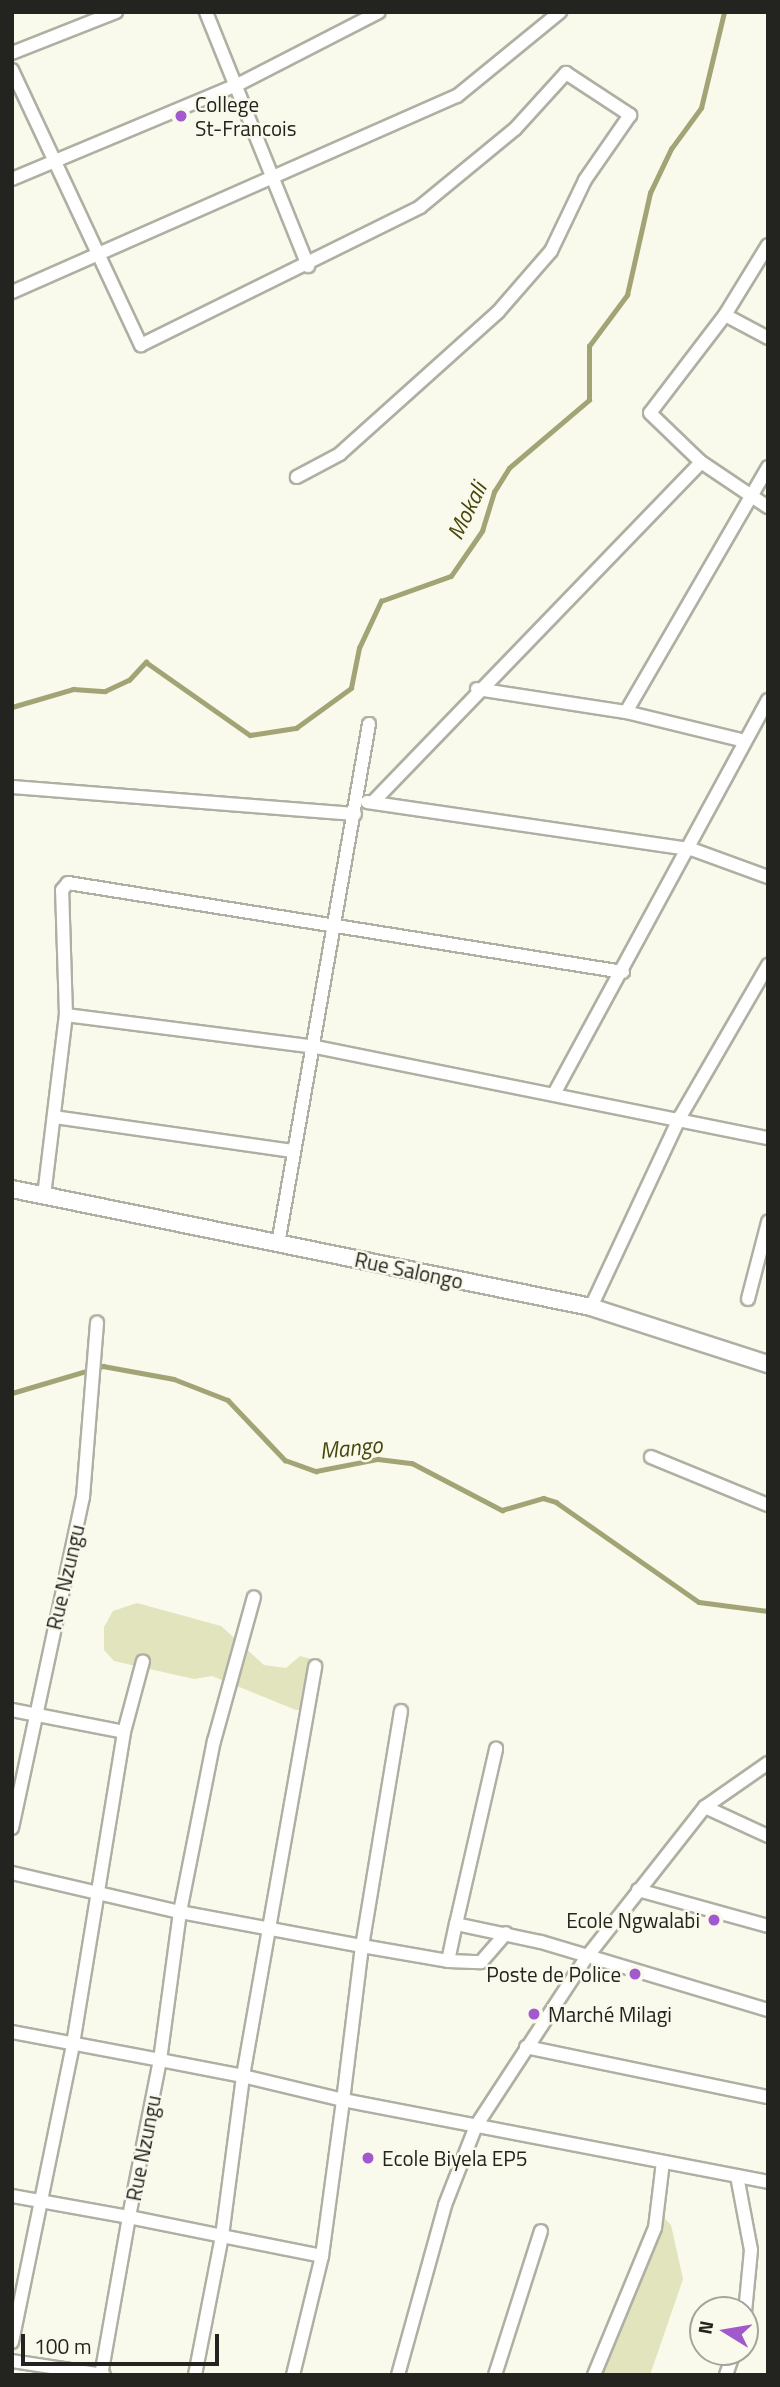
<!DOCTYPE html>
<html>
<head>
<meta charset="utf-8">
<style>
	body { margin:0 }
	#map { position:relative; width:780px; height:2387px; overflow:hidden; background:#f9f9ec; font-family:"Titillium Web",sans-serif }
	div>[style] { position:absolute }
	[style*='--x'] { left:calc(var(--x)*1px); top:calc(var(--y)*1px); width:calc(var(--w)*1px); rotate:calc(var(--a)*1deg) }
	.green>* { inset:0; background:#e2e4bd }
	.stream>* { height:4.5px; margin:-2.25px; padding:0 2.25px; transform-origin:2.25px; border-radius:2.25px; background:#a3a475 }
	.roads { filter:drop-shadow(2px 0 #afafa3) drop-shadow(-2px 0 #afafa3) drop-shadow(0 2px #afafa3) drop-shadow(0 -2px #afafa3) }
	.minor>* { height:12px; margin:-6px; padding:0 6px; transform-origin:6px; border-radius:6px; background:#fff }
	.tertiary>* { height:16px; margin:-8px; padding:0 8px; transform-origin:8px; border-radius:8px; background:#fff }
	.dots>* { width:19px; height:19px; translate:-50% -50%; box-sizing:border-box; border:4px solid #f9f9ec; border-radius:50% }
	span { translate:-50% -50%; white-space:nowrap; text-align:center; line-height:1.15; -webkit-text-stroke:5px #f9f9ec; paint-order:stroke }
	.poi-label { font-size:21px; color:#23241f }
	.left { translate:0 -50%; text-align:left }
	.right { translate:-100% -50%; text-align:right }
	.street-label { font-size:21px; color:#23241f }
	.water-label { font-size:23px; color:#47470c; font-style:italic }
	.frame { position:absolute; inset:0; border:14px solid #23241f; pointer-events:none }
	.north { position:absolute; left:689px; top:2296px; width:70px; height:70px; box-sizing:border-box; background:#f9f9ec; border:2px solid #a3a49a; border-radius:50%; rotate:281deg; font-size:19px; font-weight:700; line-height:28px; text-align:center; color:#23241f }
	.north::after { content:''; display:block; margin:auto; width:24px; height:32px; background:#a259cc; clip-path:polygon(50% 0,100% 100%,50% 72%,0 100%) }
	.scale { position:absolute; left:21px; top:2334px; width:198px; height:32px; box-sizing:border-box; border:4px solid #23241f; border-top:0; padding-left:9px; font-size:21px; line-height:24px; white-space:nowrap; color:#23241f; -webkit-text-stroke:5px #f9f9ec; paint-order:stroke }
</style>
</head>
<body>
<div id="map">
	<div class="green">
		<div style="clip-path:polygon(137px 1603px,221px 1626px,264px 1665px,286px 1668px,300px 1656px,315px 1660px,322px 1672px,315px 1697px,304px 1710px,296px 1710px,212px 1676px,194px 1679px,114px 1661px,104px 1650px,104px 1627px,113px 1611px)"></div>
		<div style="clip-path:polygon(656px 2210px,671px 2225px,683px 2279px,650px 2375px,592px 2375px)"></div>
	</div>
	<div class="stream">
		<div style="--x:12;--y:707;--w:64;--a:-16.4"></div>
		<div style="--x:73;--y:689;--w:32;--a:4"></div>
		<div style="--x:105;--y:691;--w:26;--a:-25"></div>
		<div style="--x:129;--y:680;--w:25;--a:-47"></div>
		<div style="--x:146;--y:662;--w:127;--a:35.1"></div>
		<div style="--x:250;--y:735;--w:47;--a:-8.7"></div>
		<div style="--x:296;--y:728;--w:68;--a:-36"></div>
		<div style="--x:351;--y:688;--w:41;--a:-78.7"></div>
		<div style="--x:359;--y:648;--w:52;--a:-64.9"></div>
		<div style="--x:381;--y:601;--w:74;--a:-19.7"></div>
		<div style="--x:451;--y:576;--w:55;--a:-55.4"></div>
		<div style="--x:482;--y:531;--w:41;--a:-72.9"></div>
		<div style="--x:494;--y:492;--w:28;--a:-58"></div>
		<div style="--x:509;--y:468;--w:105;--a:-40.4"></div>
		<div style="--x:589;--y:400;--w:54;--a:-90"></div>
		<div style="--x:589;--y:346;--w:64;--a:-53.3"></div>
		<div style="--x:627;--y:295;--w:105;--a:-77.3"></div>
		<div style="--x:650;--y:193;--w:49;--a:-64.5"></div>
		<div style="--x:671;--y:149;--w:51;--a:-53.8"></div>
		<div style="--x:701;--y:108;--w:99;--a:-76.5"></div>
		<div style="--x:12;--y:1393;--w:95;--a:-16.5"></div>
		<div style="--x:103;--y:1366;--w:72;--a:10.4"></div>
		<div style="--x:174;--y:1379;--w:58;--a:21.3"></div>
		<div style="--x:228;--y:1400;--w:83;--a:46.5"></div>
		<div style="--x:285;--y:1460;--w:33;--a:20"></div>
		<div style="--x:316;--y:1471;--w:63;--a:-11"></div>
		<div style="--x:378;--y:1459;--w:34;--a:7"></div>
		<div style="--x:412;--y:1463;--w:102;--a:27.6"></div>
		<div style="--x:502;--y:1510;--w:43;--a:-16.3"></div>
		<div style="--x:543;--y:1498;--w:14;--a:17"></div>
		<div style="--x:556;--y:1502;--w:174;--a:35"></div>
		<div style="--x:699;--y:1602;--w:70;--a:7.4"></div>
	</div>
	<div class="roads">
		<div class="minor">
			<div style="--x:206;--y:12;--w:274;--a:68.1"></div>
			<div style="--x:12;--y:53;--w:112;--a:-21.5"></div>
			<div style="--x:12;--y:70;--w:304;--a:64.9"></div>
			<div style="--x:141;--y:345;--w:311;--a:-26.3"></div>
			<div style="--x:420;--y:207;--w:123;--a:-39.4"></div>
			<div style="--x:515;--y:129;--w:76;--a:-47.7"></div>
			<div style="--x:566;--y:73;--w:77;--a:33.3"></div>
			<div style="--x:630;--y:115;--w:79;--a:124.7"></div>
			<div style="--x:585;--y:180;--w:79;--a:115.6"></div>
			<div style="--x:551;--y:251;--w:81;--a:131"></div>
			<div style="--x:498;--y:312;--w:212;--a:138.1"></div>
			<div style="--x:340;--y:454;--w:49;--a:151.9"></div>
			<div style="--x:12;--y:179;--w:246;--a:-22.7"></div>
			<div style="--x:239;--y:84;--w:157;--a:-27.2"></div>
			<div style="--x:768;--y:245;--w:82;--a:121.6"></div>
			<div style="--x:725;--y:315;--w:123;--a:127.4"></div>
			<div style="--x:650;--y:413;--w:71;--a:43.9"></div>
			<div style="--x:701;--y:462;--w:81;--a:33.9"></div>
			<div style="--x:12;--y:292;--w:486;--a:-23.8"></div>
			<div style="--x:457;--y:96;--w:133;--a:-39.2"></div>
			<div style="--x:725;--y:315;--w:49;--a:28.1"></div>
			<div style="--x:477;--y:689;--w:151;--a:8.8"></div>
			<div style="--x:626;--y:712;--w:283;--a:-59.9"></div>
			<div style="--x:626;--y:712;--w:122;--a:13.7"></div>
			<div style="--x:12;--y:787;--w:344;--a:4.5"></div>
			<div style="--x:367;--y:802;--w:327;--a:8.3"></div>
			<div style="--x:691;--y:849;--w:82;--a:20"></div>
			<div style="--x:373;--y:802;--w:472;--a:-46"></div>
			<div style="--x:66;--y:1015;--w:252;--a:7.3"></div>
			<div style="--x:316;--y:1047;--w:461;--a:11.4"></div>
			<div style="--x:555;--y:1092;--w:446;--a:-61.5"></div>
			<div style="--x:54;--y:1117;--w:242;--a:8.1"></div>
			<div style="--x:44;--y:1196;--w:182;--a:-83.1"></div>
			<div style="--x:66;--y:1015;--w:125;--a:-91.8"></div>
			<div style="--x:62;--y:890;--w:9;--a:-49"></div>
			<div style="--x:68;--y:883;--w:562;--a:9.11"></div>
			<div style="--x:278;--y:1244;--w:528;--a:-80.07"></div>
			<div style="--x:748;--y:1299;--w:80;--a:-75.4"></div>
			<div style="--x:591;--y:1307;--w:210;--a:-64.9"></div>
			<div style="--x:680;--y:1117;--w:176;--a:-59.9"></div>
			<div style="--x:651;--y:1457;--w:126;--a:22.3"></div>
			<div style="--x:12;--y:1710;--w:114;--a:11.1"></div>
			<div style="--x:401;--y:1711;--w:238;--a:99.4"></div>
			<div style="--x:362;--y:1946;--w:87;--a:9.9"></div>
			<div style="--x:448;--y:1961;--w:38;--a:-78"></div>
			<div style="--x:456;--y:1924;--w:87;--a:12"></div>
			<div style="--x:541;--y:1942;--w:237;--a:16.7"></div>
			<div style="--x:705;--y:1807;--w:69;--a:24.7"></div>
			<div style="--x:12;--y:1828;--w:339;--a:-77.9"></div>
			<div style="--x:83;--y:1497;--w:175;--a:-85.4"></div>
			<div style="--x:12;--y:1873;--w:172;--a:13.1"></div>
			<div style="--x:180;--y:1912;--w:174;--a:-78.8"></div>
			<div style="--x:214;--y:1741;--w:149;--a:-74.5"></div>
			<div style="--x:638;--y:1890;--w:135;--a:15.5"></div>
			<div style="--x:456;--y:1924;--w:180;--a:-77.1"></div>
			<div style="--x:448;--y:1961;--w:33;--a:2"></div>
			<div style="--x:481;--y:1962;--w:38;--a:-49"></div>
			<div style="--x:12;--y:2032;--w:151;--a:10.7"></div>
			<div style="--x:160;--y:2060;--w:160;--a:101.2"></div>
			<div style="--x:129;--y:2217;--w:95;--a:11.5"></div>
			<div style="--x:222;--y:2236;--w:161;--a:-82.5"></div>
			<div style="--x:243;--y:2076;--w:85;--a:-169.1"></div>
			<div style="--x:160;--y:2060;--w:149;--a:-82.3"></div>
			<div style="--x:180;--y:1912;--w:185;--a:10.6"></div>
			<div style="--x:362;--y:1946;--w:155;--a:97"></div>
			<div style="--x:343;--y:2100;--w:433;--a:10.9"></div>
			<div style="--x:526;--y:2047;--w:247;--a:11.7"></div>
			<div style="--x:737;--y:2176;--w:75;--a:79.3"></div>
			<div style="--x:751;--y:2250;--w:62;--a:95.5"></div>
			<div style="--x:12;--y:2196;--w:119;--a:10.2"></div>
			<div style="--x:129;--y:2217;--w:160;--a:100"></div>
			<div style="--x:12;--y:2342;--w:304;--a:-78.4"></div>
			<div style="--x:73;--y:2044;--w:316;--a:-80.7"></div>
			<div style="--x:124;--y:1732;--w:73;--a:-75"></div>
			<div style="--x:12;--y:2361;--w:93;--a:8.7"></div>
			<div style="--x:195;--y:2375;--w:142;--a:-79"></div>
			<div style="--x:222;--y:2236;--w:102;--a:11.3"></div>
			<div style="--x:322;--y:2256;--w:157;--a:-82.3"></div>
			<div style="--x:343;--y:2100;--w:103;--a:-166.5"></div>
			<div style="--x:243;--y:2076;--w:416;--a:-80"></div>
			<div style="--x:293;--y:2375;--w:122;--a:-76.3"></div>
			<div style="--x:398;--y:2375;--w:176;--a:-74.5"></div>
			<div style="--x:445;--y:2205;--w:85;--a:-68.6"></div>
			<div style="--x:476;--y:2126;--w:201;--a:-56.8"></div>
			<div style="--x:586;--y:1958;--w:192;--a:-51.8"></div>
			<div style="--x:705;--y:1807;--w:77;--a:-34.9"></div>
			<div style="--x:495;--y:2375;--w:151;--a:-72.3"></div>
			<div style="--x:594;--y:2375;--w:159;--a:-67.5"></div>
			<div style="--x:655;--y:2228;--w:66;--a:-83.1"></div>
			<div style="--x:726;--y:2375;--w:24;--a:-71"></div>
		</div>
		<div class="tertiary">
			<div style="--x:12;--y:1189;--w:591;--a:11.52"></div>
			<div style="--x:591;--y:1307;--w:186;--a:17.9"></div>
		</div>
	</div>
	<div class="dots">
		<div style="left:181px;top:116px;background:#a259cc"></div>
		<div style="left:714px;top:1920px;background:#a259cc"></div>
		<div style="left:635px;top:1974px;background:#a259cc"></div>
		<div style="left:534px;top:2014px;background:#a259cc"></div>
		<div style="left:368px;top:2158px;background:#a259cc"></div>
	</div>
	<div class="poi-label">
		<span class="left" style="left:195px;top:116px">College<br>St-Francois</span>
		<span class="right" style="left:700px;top:1920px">Ecole Ngwalabi</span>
		<span class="right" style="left:621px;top:1974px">Poste de Police</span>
		<span class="left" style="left:548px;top:2014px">Marché Milagi</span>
		<span class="left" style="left:382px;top:2158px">Ecole Biyela EP5</span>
	</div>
	<div class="street-label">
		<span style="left:409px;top:1270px;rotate:12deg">Rue Salongo</span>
		<span style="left:65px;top:1577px;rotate:-77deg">Rue Nzungu</span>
		<span style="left:143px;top:2148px;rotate:-79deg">Rue Nzungu</span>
	</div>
	<div class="water-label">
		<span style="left:467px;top:511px;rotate:-64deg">Mokali</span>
		<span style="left:351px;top:1448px;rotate:-6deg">Mango</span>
	</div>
	<div class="frame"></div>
	<div class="north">N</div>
	<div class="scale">100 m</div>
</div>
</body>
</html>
